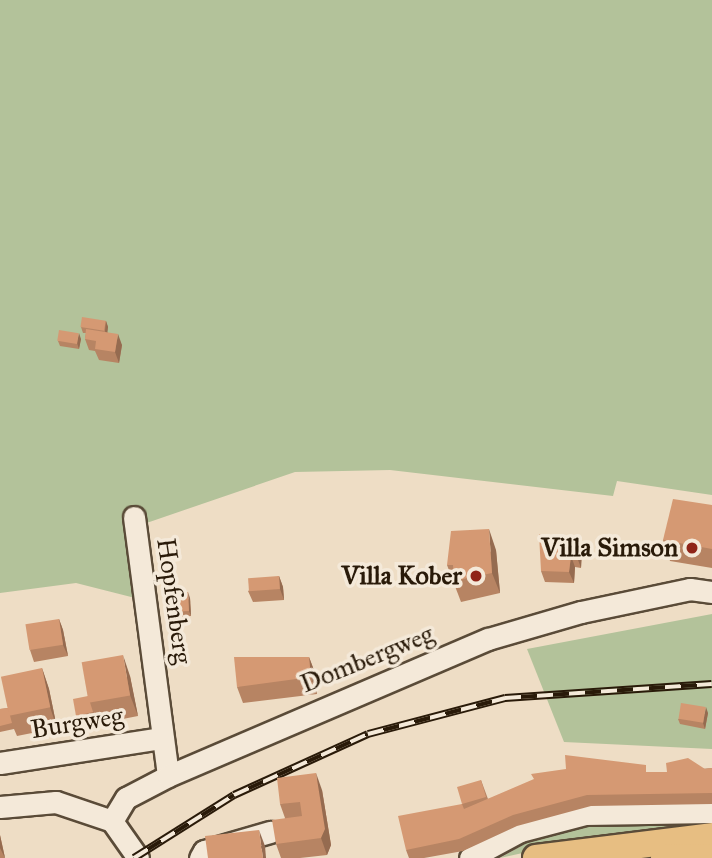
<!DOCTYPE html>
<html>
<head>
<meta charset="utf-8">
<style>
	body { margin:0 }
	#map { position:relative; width:712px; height:858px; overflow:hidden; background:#eeddc5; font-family:"IM FELL Great Primer",serif }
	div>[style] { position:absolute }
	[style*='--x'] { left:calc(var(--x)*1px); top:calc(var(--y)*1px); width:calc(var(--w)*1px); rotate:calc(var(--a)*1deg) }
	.green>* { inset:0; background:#b3c29a }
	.roads { filter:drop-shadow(2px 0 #5a4b38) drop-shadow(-2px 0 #5a4b38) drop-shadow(0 2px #5a4b38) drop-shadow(0 -2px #5a4b38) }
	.minor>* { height:21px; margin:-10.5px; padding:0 10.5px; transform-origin:10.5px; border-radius:10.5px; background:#f4e9d9 }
	.major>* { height:26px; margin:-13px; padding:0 13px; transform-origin:13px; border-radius:13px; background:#e7be82 }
	.rail>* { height:8px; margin-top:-4px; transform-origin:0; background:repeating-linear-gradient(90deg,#f4e9d9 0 16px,#291a09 0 32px); box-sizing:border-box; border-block:2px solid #291a09 }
	.wall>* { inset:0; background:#b78463 }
	.shaded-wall>* { inset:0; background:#956b50 }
	.building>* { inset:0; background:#d59973; transform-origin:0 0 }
	.dots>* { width:19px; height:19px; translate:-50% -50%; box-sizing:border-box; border:4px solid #f4e9d9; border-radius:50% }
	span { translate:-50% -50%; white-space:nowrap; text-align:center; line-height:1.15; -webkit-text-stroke:7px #f4e9d9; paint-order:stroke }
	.poi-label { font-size:26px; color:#291a09; font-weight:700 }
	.right { translate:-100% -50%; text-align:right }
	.street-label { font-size:26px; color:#291a09 }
</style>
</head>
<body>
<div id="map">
	<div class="green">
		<div style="clip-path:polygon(0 0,712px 0,712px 495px,617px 481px,613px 496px,390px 470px,295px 472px,132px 528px,143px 600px,76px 583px,0 593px)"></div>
		<div style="clip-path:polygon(712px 614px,712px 749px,564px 742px,527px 649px)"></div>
		<div style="clip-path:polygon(712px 820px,712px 826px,608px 834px,500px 858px,537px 837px,598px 822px)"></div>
	</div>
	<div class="roads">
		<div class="minor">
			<div style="--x:134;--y:517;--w:261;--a:82.5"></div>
			<div style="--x:0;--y:763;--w:164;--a:-8.8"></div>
			<div style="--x:0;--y:807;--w:56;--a:-5.1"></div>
			<div style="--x:56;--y:802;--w:59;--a:18.7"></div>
			<div style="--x:138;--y:858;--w:45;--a:-125.1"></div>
			<div style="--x:112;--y:821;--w:27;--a:-59"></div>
			<div style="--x:126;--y:798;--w:47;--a:-27.6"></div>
			<div style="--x:168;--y:776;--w:348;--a:-23.2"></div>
			<div style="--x:488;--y:639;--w:97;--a:-16.2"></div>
			<div style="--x:581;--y:612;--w:111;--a:-11.9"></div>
			<div style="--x:690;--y:589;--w:21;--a:8"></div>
			<div style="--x:200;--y:858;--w:8;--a:-60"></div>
			<div style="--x:204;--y:851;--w:69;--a:-16.1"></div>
			<div style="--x:470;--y:858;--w:57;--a:-28.4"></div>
			<div style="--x:520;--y:831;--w:67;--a:-14.7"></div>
			<div style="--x:585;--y:814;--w:127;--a:-0.9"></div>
		</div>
		<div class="major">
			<div style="--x:536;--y:858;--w:177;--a:-7.1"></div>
			<div style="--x:664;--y:858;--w:48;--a:-1.2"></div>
		</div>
	</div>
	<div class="rail">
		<div style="--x:134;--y:858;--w:118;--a:-32.2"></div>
		<div style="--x:234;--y:795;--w:147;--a:-24.5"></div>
		<div style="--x:368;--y:734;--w:142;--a:-14.7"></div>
		<div style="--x:505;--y:698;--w:207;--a:-3.9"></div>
	</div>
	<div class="wall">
		<div style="clip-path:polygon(106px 321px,108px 327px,107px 332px,122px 345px,119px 363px,99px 360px,95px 351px,89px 350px,85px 339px,86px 333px,83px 333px,81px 327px)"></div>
		<div style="clip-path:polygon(81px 339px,79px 349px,60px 346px,58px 341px)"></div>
		<div style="clip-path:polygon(712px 505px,712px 568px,670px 561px,663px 540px)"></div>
		<div style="clip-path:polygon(578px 538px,582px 549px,581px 568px,575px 567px,574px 583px,545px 582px,541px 571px)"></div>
		<div style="clip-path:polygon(496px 550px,500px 593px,461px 602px,447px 565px)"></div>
		<div style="clip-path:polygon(279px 576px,283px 587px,284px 600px,253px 602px,248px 591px)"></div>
		<div style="clip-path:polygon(190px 598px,191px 616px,174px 618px,172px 613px)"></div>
		<div style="clip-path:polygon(59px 619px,63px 630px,68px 656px,34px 662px,30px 650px)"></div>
		<div style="clip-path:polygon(309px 657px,315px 673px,317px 694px,243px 703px,237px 687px)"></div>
		<div style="clip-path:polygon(42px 668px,49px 689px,57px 728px,17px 736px,14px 729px,0 732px,0 709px,8px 708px)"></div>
		<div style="clip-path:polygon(130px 676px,138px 716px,97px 724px,95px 718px,78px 721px,76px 716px,88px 696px)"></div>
		<div style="clip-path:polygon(708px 713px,705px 729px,680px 724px,678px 719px)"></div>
		<div style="clip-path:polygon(712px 768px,712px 804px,591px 806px,517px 826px,463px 851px,424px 858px,409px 858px,406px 850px,462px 804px,481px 780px,488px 799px,648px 772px,667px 772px)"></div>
		<div style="clip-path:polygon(322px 790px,331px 845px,327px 855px,300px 858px,281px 858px,276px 844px,285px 818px,280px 804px)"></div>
		<div style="clip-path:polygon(0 835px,5px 858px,0 858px)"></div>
	</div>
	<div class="shaded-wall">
		<div style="clip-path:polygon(106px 321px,108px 327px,107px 336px,105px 331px)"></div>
		<div style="clip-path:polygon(79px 333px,81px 339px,79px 349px,77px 343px)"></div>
		<div style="clip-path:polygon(118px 334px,122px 345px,119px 363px,115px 352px)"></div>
		<div style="clip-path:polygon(489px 529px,496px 550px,500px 593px,492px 573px)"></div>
		<div style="clip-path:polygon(578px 538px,582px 549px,581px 568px,577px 557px)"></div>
		<div style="clip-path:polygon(571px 556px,575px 567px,574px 583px,569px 572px)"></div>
		<div style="clip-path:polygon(279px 576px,283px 587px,284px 600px,280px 589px)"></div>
		<div style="clip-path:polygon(188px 592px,190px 598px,191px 616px,189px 611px)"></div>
		<div style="clip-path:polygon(59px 619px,63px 630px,68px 656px,63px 645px)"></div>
		<div style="clip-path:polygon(123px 655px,130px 676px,138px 716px,130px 695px)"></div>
		<div style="clip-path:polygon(309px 657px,315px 673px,317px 694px,311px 677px)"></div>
		<div style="clip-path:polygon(42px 668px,49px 689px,57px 728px,50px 707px)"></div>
		<div style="clip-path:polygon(706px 707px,708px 713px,705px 729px,703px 723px)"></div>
		<div style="clip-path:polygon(316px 773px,322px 790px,331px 845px,327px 855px,321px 838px)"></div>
		<div style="clip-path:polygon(259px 830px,265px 846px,266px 858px,263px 858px)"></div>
		<div style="clip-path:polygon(0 835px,5px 858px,0 848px)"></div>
	</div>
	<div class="building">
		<div style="left:82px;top:317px;width:24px;height:10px;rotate:9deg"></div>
		<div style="clip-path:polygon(86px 329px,118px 334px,115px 352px,95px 349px,96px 341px,85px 339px)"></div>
		<div style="left:59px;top:330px;width:20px;height:11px;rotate:9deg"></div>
		<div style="clip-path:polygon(673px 499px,712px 505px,712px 549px,663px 540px)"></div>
		<div style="clip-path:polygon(489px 529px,492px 573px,454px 581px,453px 565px,447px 565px,451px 531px)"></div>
		<div style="clip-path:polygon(539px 534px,578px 538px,577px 557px,571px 556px,569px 572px,541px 571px)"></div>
		<div style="left:279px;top:576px;width:13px;height:31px;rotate:86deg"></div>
		<div style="left:188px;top:592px;width:19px;height:17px;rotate:87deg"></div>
		<div style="left:59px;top:619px;width:26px;height:34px;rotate:81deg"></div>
		<div style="left:123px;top:655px;width:41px;height:42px;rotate:80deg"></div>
		<div style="clip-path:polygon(234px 657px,309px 657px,311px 677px,237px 687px)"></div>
		<div style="left:42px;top:668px;width:40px;height:42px;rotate:78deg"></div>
		<div style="clip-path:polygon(88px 696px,93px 712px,76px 716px,73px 699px)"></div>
		<div style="left:681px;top:703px;width:25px;height:16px;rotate:9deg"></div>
		<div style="clip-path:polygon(8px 708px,12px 723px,0 726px,0 709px)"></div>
		<div style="clip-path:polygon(565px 755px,646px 765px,646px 772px,667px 772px,666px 763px,688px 758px,705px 769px,712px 768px,712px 793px,587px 795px,513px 815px,459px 839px,406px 850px,398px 816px,462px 804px,457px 787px,481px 780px,486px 797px,462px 804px,464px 809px,534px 779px,531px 774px,566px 769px)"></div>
		<div style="clip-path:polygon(316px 773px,325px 829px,321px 838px,276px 844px,272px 820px,302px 816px,300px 802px,280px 804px,277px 778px)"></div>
		<div style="clip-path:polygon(259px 830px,263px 858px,208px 858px,205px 836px)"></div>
	</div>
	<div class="dots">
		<div style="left:692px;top:548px;background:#8f2418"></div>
		<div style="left:476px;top:576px;background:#8f2418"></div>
	</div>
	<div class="poi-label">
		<span class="right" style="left:678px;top:548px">Villa Simson</span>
		<span class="right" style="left:462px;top:576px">Villa Kober</span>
	</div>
	<div class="street-label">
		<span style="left:174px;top:601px;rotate:82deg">Hopfenberg</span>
		<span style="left:367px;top:659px;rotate:-22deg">Dombergweg</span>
		<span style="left:77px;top:723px;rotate:-9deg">Burgweg</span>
	</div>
</div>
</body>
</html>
